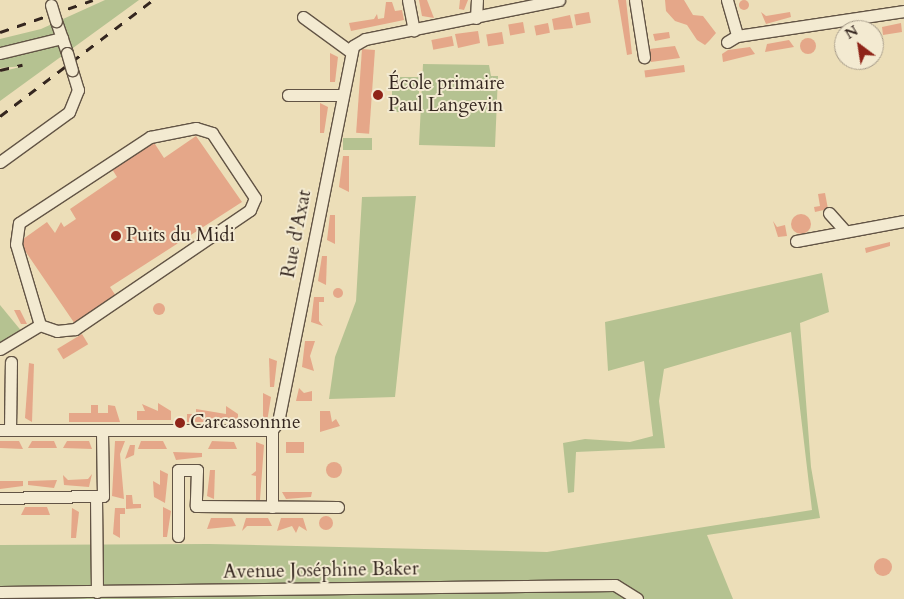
<!DOCTYPE html>
<html>
<head>
<meta charset="utf-8">
<style>
	body { margin:0 }
	#map { position:relative; width:904px; height:599px; overflow:hidden; background:#ecdeb8; font-family:Cardo,serif }
	div>[style] { position:absolute }
	[style*='--x'] { left:calc(var(--x)*1px); top:calc(var(--y)*1px); width:calc(var(--w)*1px); rotate:calc(var(--a)*1deg) }
	.green>* { inset:0; background:#b5c291; transform-origin:0 0 }
	.building>* { inset:0; background:#e5a789; transform-origin:0 0 }
	.round { border-radius:50% }
	.roads { filter:drop-shadow(1px 0 #625445) drop-shadow(-1px 0 #625445) drop-shadow(0 1px #625445) drop-shadow(0 -1px #625445) }
	.minor>* { height:11px; margin:-5.5px; padding:0 5.5px; transform-origin:5.5px; border-radius:5.5px; background:#f3ead1 }
	.rail>* { height:2.5px; margin-top:-1.25px; transform-origin:0; background:repeating-linear-gradient(90deg,#34261f 0 9px,transparent 0 18px) }
	.bridges { filter:drop-shadow(1px 0 #625445) drop-shadow(-1px 0 #625445) drop-shadow(0 1px #625445) drop-shadow(0 -1px #625445) }
	.minor-bridge>* { height:11px; margin:-5.5px; padding:0 5.5px; transform-origin:5.5px; border-radius:5.5px; background:#f3ead1 }
	.dots>* { width:14px; height:14px; translate:-50% -50%; box-sizing:border-box; border:2px solid #f3ead1; border-radius:50% }
	span { translate:-50% -50%; white-space:nowrap; text-align:center; line-height:1.15; -webkit-text-stroke:4px #f3ead1; paint-order:stroke }
	.poi-label { font-size:19px; color:#34261f }
	.left { translate:0 -50%; text-align:left }
	.street-label { font-size:19px; color:#34261f }
	.north { position:absolute; left:834px; top:20px; width:50px; height:50px; box-sizing:border-box; background:#f3ead1; border:1px solid #a79c8a; border-radius:50%; rotate:329deg; font-size:14px; font-weight:700; line-height:20px; text-align:center; color:#34261f }
	.north::after { content:''; display:block; margin:auto; width:18px; height:22px; background:#8f2418; clip-path:polygon(50% 0,100% 100%,50% 72%,0 100%) }
</style>
</head>
<body>
<div id="map">
	<div class="green">
		<div style="clip-path:polygon(105px 0,139px 0,0 101px,0 72px,24px 66px,0 68px,0 39px,41px 29px)"></div>
		<div style="clip-path:polygon(423px 64px,489px 65px,491px 76px,498px 76px,495px 147px,419px 145px)"></div>
		<div style="left:392px;top:77px;width:27px;height:35px"></div>
		<div style="left:343px;top:138px;width:29px;height:12px"></div>
		<div style="clip-path:polygon(416px 196px,395px 397px,329px 399px,335px 357px,356px 301px,362px 197px)"></div>
		<div style="clip-path:polygon(822px 273px,829px 312px,800px 323px,811px 467px,820px 518px,707px 535px,733px 599px,0 599px,0 545px,209px 544px,547px 552px,812px 510px,791px 332px,664px 369px,659px 401px,665px 448px,576px 452px,574px 492px,568px 493px,563px 443px,585px 439px,630px 442px,653px 436px,644px 361px,608px 371px,605px 322px)"></div>
		<div style="clip-path:polygon(0 305px,23px 333px,0 344px)"></div>
	</div>
	<div class="building">
		<div class="round" style="left:739px;top:0;width:10px;height:10px"></div>
		<div style="clip-path:polygon(419px 0,427px 0,434px 18px,422px 16px)"></div>
		<div style="clip-path:polygon(460px 0,468px 0,464px 10px,459px 9px)"></div>
		<div style="clip-path:polygon(618px 0,626px 0,632px 54px,627px 55px)"></div>
		<div style="clip-path:polygon(665px 0,684px 0,693px 15px,703px 16px,716px 33px,710px 40px,705px 45px,697px 40px,687px 25px,675px 21px,666px 11px)"></div>
		<div style="clip-path:polygon(386px 2px,392px 2px,395px 11px,402px 10px,404px 20px,351px 31px,349px 23px,374px 19px,377px 14px,378px 19px,384px 18px)"></div>
		<div style="left:589px;top:12px;width:11px;height:15px;rotate:80deg"></div>
		<div style="clip-path:polygon(761px 12px,766px 16px,790px 12px,791px 17px,766px 24px)"></div>
		<div style="clip-path:polygon(570px 15px,573px 28px,554px 30px,552px 19px)"></div>
		<div style="left:523px;top:22px;width:11px;height:15px;rotate:80deg"></div>
		<div style="left:548px;top:23px;width:10px;height:14px;rotate:79deg"></div>
		<div style="clip-path:polygon(901px 23px,902px 32px,883px 35px,882px 27px)"></div>
		<div style="clip-path:polygon(478px 31px,480px 43px,458px 48px,455px 34px)"></div>
		<div style="left:502px;top:32px;width:12px;height:16px;rotate:81deg"></div>
		<div style="clip-path:polygon(669px 32px,670px 38px,655px 41px,653px 34px)"></div>
		<div style="clip-path:polygon(844px 34px,844px 45px,838px 46px,837px 35px)"></div>
		<div style="left:452px;top:36px;width:10px;height:21px;rotate:79deg"></div>
		<div class="round" style="left:800px;top:38px;width:16px;height:16px"></div>
		<div style="clip-path:polygon(789px 40px,794px 47px,765px 52px,767px 44px)"></div>
		<div style="clip-path:polygon(675px 46px,680px 58px,651px 62px,649px 49px)"></div>
		<div style="clip-path:polygon(750px 47px,755px 54px,723px 62px,722px 54px,728px 50px)"></div>
		<div style="left:362px;top:49px;width:13px;height:84px;rotate:4deg"></div>
		<div style="clip-path:polygon(330px 53px,338px 57px,335px 82px,330px 82px)"></div>
		<div style="left:684px;top:65px;width:7px;height:40px;rotate:82deg"></div>
		<div style="clip-path:polygon(320px 103px,328px 107px,324px 133px,320px 133px)"></div>
		<div style="clip-path:polygon(196px 136px,242px 202px,110px 287px,116px 296px,75px 324px,19px 242px,47px 222px,55px 233px,61px 222px,64px 227px,76px 219px,70px 209px,117px 177px,112px 169px,153px 141px,164px 158px)"></div>
		<div style="clip-path:polygon(343px 156px,349px 156px,349px 192px,339px 187px)"></div>
		<div style="clip-path:polygon(825px 193px,828px 209px,815px 212px,814px 207px,820px 206px,818px 194px)"></div>
		<div class="round" style="left:791px;top:214px;width:20px;height:20px"></div>
		<div style="clip-path:polygon(330px 215px,335px 215px,335px 244px,327px 240px)"></div>
		<div style="clip-path:polygon(773px 221px,777px 227px,785px 225px,787px 236px,778px 237px)"></div>
		<div style="clip-path:polygon(890px 242px,890px 246px,866px 253px,865px 248px)"></div>
		<div style="clip-path:polygon(322px 256px,327px 256px,326px 285px,318px 281px)"></div>
		<div class="round" style="left:333px;top:288px;width:10px;height:10px"></div>
		<div style="clip-path:polygon(314px 297px,324px 297px,324px 302px,319px 302px,319px 321px,323px 326px,311px 322px)"></div>
		<div class="round" style="left:153px;top:303px;width:12px;height:12px"></div>
		<div style="clip-path:polygon(14px 310px,20px 310px,27px 324px,21px 324px)"></div>
		<div style="left:82px;top:334px;width:12px;height:29px;rotate:59deg"></div>
		<div style="clip-path:polygon(305px 341px,315px 341px,310px 356px,314px 371px,302px 367px)"></div>
		<div style="clip-path:polygon(269px 358px,277px 361px,274px 387px,270px 387px)"></div>
		<div style="clip-path:polygon(29px 363px,34px 364px,32px 422px,25px 418px)"></div>
		<div style="clip-path:polygon(299px 388px,304px 393px,312px 391px,312px 401px,296px 401px)"></div>
		<div style="clip-path:polygon(263px 393px,271px 397px,267px 422px,263px 422px)"></div>
		<div style="clip-path:polygon(158px 403px,171px 411px,171px 420px,137px 420px,137px 411px,145px 411px,142px 404px,158px 411px)"></div>
		<div style="clip-path:polygon(91px 405px,98px 405px,98px 413px,108px 413px,108px 405px,115px 406px,120px 422px,69px 422px,69px 413px,91px 413px)"></div>
		<div style="clip-path:polygon(226px 406px,238px 414px,238px 422px,187px 422px,187px 414px,196px 414px,196px 409px,226px 414px)"></div>
		<div style="clip-path:polygon(320px 411px,330px 411px,332px 422px,336px 419px,340px 426px,320px 432px)"></div>
		<div style="clip-path:polygon(0 441px,19px 441px,23px 449px,0 448px)"></div>
		<div style="clip-path:polygon(32px 441px,54px 441px,57px 448px,28px 448px)"></div>
		<div style="clip-path:polygon(67px 441px,89px 441px,92px 449px,63px 448px)"></div>
		<div style="clip-path:polygon(115px 441px,125px 441px,120px 454px,124px 499px,112px 496px)"></div>
		<div style="clip-path:polygon(141px 441px,163px 441px,167px 449px,138px 449px)"></div>
		<div style="clip-path:polygon(212px 441px,234px 442px,237px 449px,208px 449px)"></div>
		<div style="clip-path:polygon(256px 442px,264px 445px,260px 500px,256px 500px,256px 476px,251px 475px,256px 471px)"></div>
		<div style="left:286px;top:442px;width:18px;height:11px"></div>
		<div style="clip-path:polygon(130px 445px,135px 445px,134px 455px,125px 459px)"></div>
		<div style="clip-path:polygon(173px 452px,202px 453px,202px 457px,176px 460px)"></div>
		<div class="round" style="left:326px;top:462px;width:16px;height:16px"></div>
		<div style="clip-path:polygon(160px 470px,168px 474px,165px 503px,154px 497px,153px 481px,160px 485px)"></div>
		<div style="clip-path:polygon(210px 470px,215px 470px,214px 499px,207px 496px)"></div>
		<div style="clip-path:polygon(92px 474px,89px 487px,64px 485px,63px 475px,68px 480px,88px 479px)"></div>
		<div style="clip-path:polygon(57px 480px,54px 488px,28px 485px,28px 481px)"></div>
		<div style="clip-path:polygon(0 481px,23px 481px,23px 486px,0 489px)"></div>
		<div style="clip-path:polygon(282px 492px,312px 492px,311px 497px,286px 499px)"></div>
		<div style="clip-path:polygon(126px 495px,132px 495px,133px 504px,141px 504px,141px 508px,126px 509px)"></div>
		<div style="clip-path:polygon(25px 507px,47px 507px,50px 515px,21px 515px)"></div>
		<div style="clip-path:polygon(163px 507px,171px 511px,167px 537px,163px 537px)"></div>
		<div style="clip-path:polygon(72px 508px,79px 512px,76px 538px,71px 538px)"></div>
		<div style="clip-path:polygon(115px 508px,125px 508px,125px 514px,120px 514px,120px 538px,113px 534px)"></div>
		<div class="round" style="left:319px;top:516px;width:14px;height:14px"></div>
		<div style="clip-path:polygon(211px 518px,232px 518px,236px 526px,207px 529px)"></div>
		<div style="clip-path:polygon(246px 518px,268px 518px,272px 526px,247px 526px,242px 531px)"></div>
		<div style="clip-path:polygon(281px 518px,303px 518px,307px 531px,299px 526px,296px 533px,292px 526px,277px 531px)"></div>
		<div class="round" style="left:874px;top:558px;width:18px;height:18px"></div>
	</div>
	<div class="roads">
		<div class="minor">
			<div style="--x:408;--y:0;--w:31;--a:79"></div>
			<div style="--x:635;--y:0;--w:58;--a:81"></div>
			<div style="--x:727;--y:0;--w:37;--a:74"></div>
			<div style="--x:303;--y:17;--w:59;--a:36.1"></div>
			<div style="--x:476;--y:18;--w:18;--a:-87"></div>
			<div style="--x:56;--y:21;--w:34;--a:71"></div>
			<div style="--x:727;--y:42;--w:12;--a:-31"></div>
			<div style="--x:737;--y:36;--w:169;--a:-8.5"></div>
			<div style="--x:0;--y:53;--w:64;--a:-13.6"></div>
			<div style="--x:288;--y:95;--w:55;--a:0"></div>
			<div style="--x:196;--y:128;--w:17;--a:17"></div>
			<div style="--x:212;--y:133;--w:78;--a:56.5"></div>
			<div style="--x:255;--y:198;--w:13;--a:113"></div>
			<div style="--x:250;--y:210;--w:212;--a:145.8"></div>
			<div style="--x:75;--y:329;--w:18;--a:174"></div>
			<div style="--x:57;--y:331;--w:18;--a:-161"></div>
			<div style="--x:40;--y:325;--w:84;--a:-106.5"></div>
			<div style="--x:16;--y:244;--w:21;--a:-82"></div>
			<div style="--x:19;--y:223;--w:157;--a:-33.3"></div>
			<div style="--x:150;--y:137;--w:47;--a:-11.1"></div>
			<div style="--x:0;--y:162;--w:85;--a:-35.9"></div>
			<div style="--x:69;--y:112;--w:24;--a:-68"></div>
			<div style="--x:78;--y:90;--w:21;--a:-107"></div>
			<div style="--x:829;--y:213;--w:24;--a:48"></div>
			<div style="--x:796;--y:241;--w:110;--a:-10.5"></div>
			<div style="--x:0;--y:349;--w:47;--a:-31"></div>
			<div style="--x:0;--y:430;--w:272;--a:0"></div>
			<div style="--x:10;--y:430;--w:68;--a:-89.2"></div>
			<div style="--x:272;--y:430;--w:10;--a:-53"></div>
			<div style="--x:278;--y:422;--w:383;--a:-78.7"></div>
			<div style="--x:353;--y:46;--w:14;--a:-30"></div>
			<div style="--x:365;--y:39;--w:198;--a:-11.4"></div>
			<div style="--x:272;--y:430;--w:77;--a:90"></div>
			<div style="--x:0;--y:498;--w:96;--a:-1.2"></div>
			<div style="--x:178;--y:536;--w:66;--a:-90"></div>
			<div style="--x:178;--y:470;--w:19;--a:0"></div>
			<div style="--x:197;--y:470;--w:36;--a:92"></div>
			<div style="--x:196;--y:506;--w:142;--a:0.4"></div>
			<div style="--x:0;--y:592;--w:615;--a:-0.65"></div>
			<div style="--x:615;--y:585;--w:26;--a:32"></div>
			<div style="--x:97;--y:592;--w:96;--a:-90.6"></div>
			<div style="--x:96;--y:496;--w:7;--a:0"></div>
			<div style="--x:103;--y:496;--w:65;--a:-90.9"></div>
		</div>
	</div>
	<div class="rail">
		<div style="--x:0;--y:32;--w:98;--a:-19"></div>
		<div style="--x:0;--y:70;--w:23;--a:-13"></div>
		<div style="--x:0;--y:116;--w:192;--a:-37.2"></div>
	</div>
	<div class="bridges">
		<div class="minor-bridge">
			<div style="--x:51;--y:5;--w:17;--a:73"></div>
			<div style="--x:67;--y:53;--w:18;--a:74"></div>
		</div>
	</div>
	<div class="dots">
		<div style="left:378px;top:95px;background:#8f2418"></div>
		<div style="left:116px;top:236px;background:#8f2418"></div>
		<div style="left:180px;top:423px;background:#8f2418"></div>
	</div>
	<div class="poi-label">
		<span class="left" style="left:388px;top:95px">École primaire<br>Paul Langevin</span>
		<span class="left" style="left:126px;top:236px">Puits du Midi</span>
		<span class="left" style="left:190px;top:423px">Carcassonnne</span>
	</div>
	<div class="street-label">
		<span style="left:297px;top:234px;rotate:-79deg">Rue d'Axat</span>
		<span style="left:321px;top:571px;rotate:-1deg">Avenue Joséphine Baker</span>
	</div>
	<div class="north">N</div>
</div>
</body>
</html>
